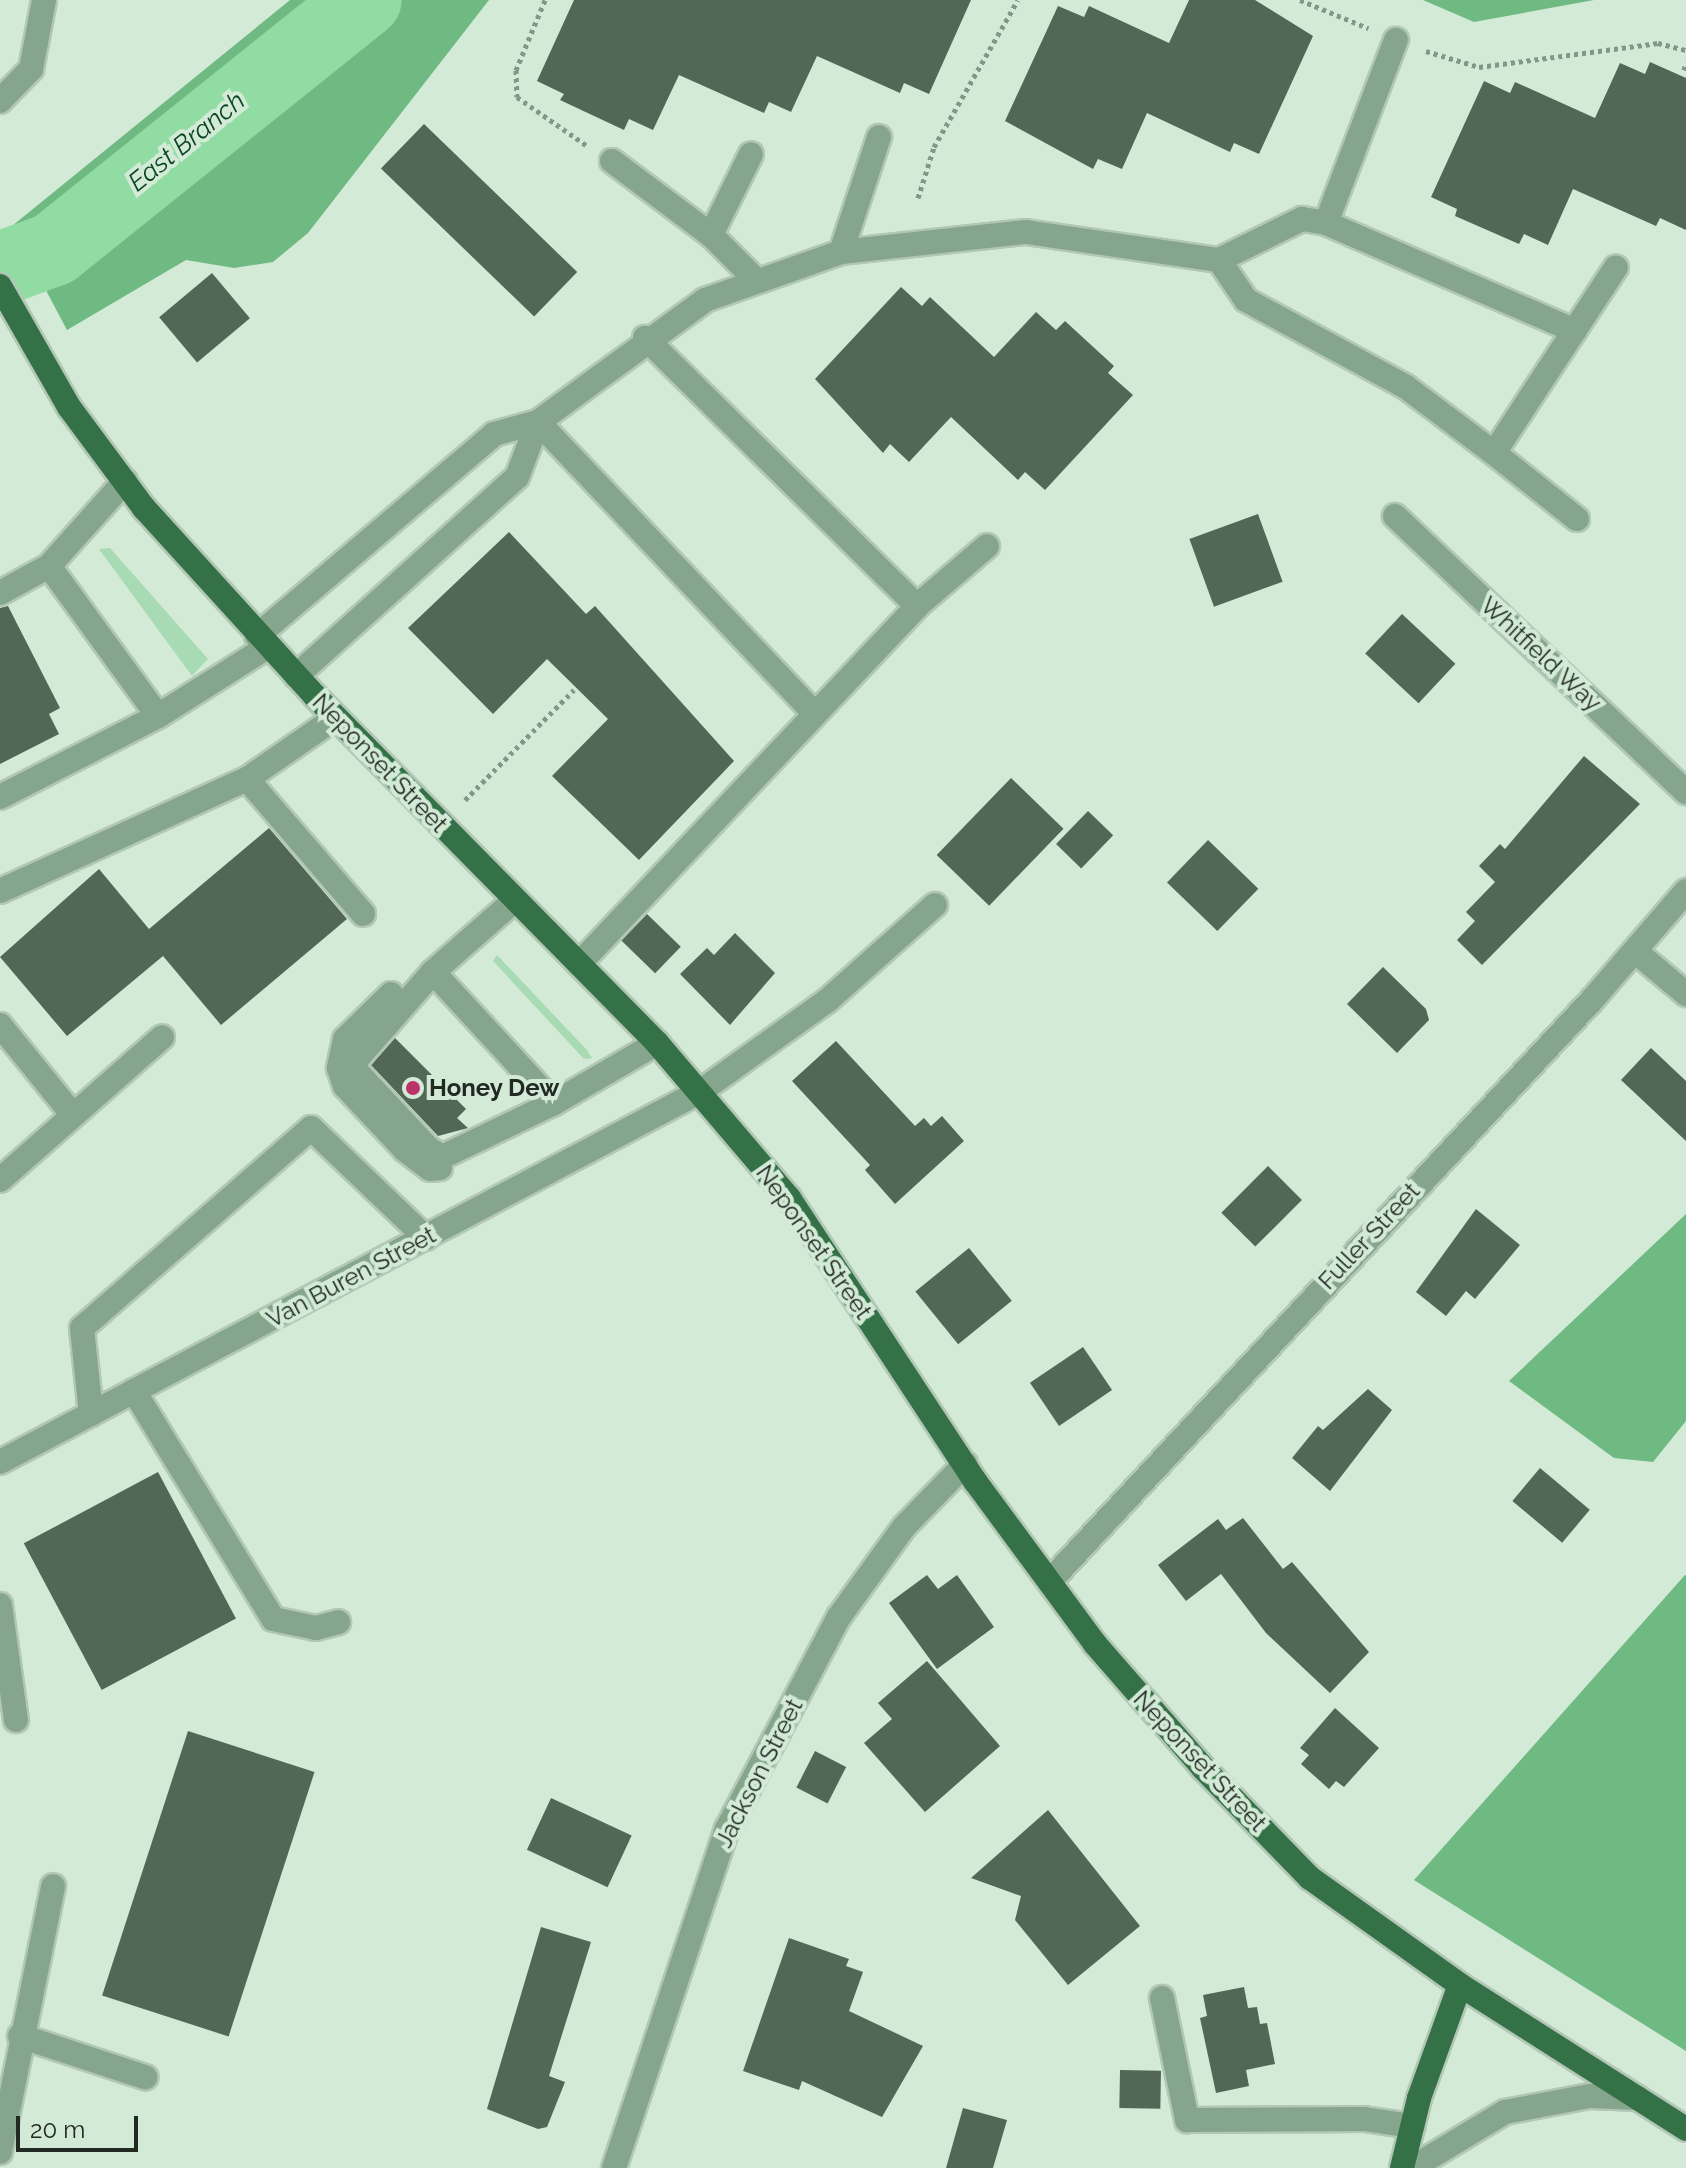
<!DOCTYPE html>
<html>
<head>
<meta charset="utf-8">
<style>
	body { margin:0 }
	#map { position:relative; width:1686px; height:2168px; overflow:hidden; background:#d3ead7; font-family:Raleway,sans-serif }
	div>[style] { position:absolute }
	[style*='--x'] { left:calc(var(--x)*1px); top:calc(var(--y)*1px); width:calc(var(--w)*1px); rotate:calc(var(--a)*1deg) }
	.green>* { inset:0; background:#a8dab3 }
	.forest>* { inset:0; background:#6fba82 }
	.river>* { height:74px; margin:-37px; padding:0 37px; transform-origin:37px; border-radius:37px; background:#90dca3 }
	.building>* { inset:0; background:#536757; transform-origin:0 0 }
	.path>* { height:5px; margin-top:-2.5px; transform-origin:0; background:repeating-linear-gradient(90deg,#859588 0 4px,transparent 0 8px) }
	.roads { filter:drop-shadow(2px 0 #b3c7b6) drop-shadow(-2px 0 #b3c7b6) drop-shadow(0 2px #b3c7b6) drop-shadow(0 -2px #b3c7b6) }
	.minor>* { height:24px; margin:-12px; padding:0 12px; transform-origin:12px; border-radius:12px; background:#86a58d }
	.major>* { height:24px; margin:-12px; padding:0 12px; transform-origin:12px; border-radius:12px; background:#347146 }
	.dots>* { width:22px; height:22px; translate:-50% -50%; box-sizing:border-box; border:4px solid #d3ead7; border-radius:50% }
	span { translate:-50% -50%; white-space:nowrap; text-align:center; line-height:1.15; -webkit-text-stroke:8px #d3ead7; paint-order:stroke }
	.street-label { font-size:24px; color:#202922 }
	.poi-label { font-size:24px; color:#202922; font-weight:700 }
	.left { translate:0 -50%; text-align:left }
	.water-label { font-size:26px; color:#0b4522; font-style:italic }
	.scale { position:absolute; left:16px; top:2116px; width:122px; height:36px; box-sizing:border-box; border:4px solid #202922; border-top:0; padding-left:10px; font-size:24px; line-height:28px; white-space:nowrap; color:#202922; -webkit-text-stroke:6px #d3ead7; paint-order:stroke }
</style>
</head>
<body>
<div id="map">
	<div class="green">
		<div style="clip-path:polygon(110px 548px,208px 659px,192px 676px,99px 549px)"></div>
		<div style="clip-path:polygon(497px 955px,587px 1050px,592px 1058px,584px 1059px,493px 961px)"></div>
	</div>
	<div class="forest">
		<div style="clip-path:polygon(290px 0,489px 0,308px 233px,273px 262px,234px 268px,186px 260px,67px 330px,12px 226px)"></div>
		<div style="clip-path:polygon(1423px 0,1594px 0,1474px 22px)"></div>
		<div style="clip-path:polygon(1686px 1214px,1686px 1421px,1653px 1462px,1614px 1458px,1509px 1381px)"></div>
		<div style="clip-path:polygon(1685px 1575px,1686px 1575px,1686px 2051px,1414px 1880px)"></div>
	</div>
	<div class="river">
		<div style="--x:0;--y:269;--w:58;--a:-20.3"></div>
		<div style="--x:54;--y:249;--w:398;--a:-38.7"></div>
	</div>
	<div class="building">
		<div style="clip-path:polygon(574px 0,971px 0,929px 94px,904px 83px,900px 93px,817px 56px,791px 112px,769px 102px,764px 113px,679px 75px,653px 130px,629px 119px,624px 130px,560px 100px,564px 94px,537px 81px)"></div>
		<div style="clip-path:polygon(1189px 0,1255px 0,1313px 36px,1259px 154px,1234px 143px,1230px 152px,1147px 113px,1122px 169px,1098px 159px,1093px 169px,1005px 121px,1058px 6px,1084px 17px,1089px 6px,1169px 43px)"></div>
		<div style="clip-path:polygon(1650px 62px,1686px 78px,1686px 230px,1660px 218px,1656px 226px,1573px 189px,1548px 245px,1524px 234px,1519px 244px,1455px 216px,1457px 209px,1431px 197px,1484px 81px,1510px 93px,1515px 82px,1595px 118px,1620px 63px,1645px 74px)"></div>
		<div style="left:424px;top:124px;width:213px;height:62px;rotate:44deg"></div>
		<div style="left:212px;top:273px;width:59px;height:69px;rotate:50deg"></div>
		<div style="clip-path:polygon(901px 287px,922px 306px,930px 297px,994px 357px,1036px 312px,1056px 330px,1065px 321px,1114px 366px,1108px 373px,1133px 395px,1045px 490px,1025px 472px,1018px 480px,951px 417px,909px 462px,890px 444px,883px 453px,815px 379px)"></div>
		<div style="left:1258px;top:514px;width:72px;height:73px;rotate:70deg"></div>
		<div style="clip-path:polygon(509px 532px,586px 614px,595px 606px,734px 761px,639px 860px,552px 776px,608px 719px,547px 659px,493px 714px,408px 628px)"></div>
		<div style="clip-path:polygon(8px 606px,60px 708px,49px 714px,59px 734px,0 764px,0 608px)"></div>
		<div style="left:1402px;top:614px;width:73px;height:54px;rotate:43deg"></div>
		<div style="clip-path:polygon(1584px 756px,1640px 804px,1482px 965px,1457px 940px,1475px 921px,1466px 912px,1495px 882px,1479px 866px,1500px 844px,1505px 849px)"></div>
		<div style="left:1011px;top:778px;width:73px;height:107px;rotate:44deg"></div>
		<div style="left:1088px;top:811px;width:35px;height:46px;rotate:44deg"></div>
		<div style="clip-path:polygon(269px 828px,347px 919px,221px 1025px,163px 956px,67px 1036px,0 957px,99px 869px,149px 929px)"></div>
		<div style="left:1208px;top:840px;width:70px;height:59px;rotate:44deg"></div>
		<div style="left:647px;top:914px;width:47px;height:37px;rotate:44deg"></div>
		<div style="clip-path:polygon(735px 933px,775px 973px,730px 1025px,680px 974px,707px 948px,714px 955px)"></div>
		<div style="clip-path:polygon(1383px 967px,1426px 1009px,1429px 1020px,1397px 1053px,1347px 1004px)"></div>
		<div style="clip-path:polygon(395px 1038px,466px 1109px,457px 1118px,468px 1128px,438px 1136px,371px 1065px)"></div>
		<div style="clip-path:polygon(836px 1041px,915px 1126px,924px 1118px,931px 1126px,942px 1116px,964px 1141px,895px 1204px,865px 1170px,870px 1165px,792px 1081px)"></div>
		<div style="clip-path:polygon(1651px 1048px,1686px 1081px,1686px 1141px,1621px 1080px)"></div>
		<div style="left:1268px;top:1166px;width:48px;height:66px;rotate:45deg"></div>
		<div style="clip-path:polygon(1476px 1209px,1520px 1245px,1475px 1299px,1466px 1291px,1446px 1316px,1416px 1292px)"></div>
		<div style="left:969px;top:1248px;width:68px;height:69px;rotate:51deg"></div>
		<div style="left:1083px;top:1347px;width:52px;height:64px;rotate:56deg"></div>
		<div style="clip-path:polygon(1368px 1389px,1392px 1410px,1330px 1491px,1292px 1458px,1318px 1426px,1323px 1430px)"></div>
		<div style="left:1540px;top:1468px;width:65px;height:43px;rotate:40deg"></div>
		<div style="left:158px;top:1472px;width:166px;height:152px;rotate:62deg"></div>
		<div style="clip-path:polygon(1243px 1518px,1283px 1569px,1292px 1562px,1369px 1652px,1330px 1693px,1266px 1633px,1221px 1574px,1186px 1601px,1158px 1565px,1218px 1519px,1226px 1530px)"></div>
		<div style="clip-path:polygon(927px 1575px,938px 1589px,957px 1575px,994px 1627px,937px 1669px,889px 1603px)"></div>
		<div style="clip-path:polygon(927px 1661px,1000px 1746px,925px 1812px,864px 1743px,892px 1719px,878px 1703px)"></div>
		<div style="clip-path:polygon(1335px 1708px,1379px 1748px,1344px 1787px,1336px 1781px,1329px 1789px,1301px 1764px,1309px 1755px,1300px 1748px)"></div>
		<div style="left:188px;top:1731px;width:133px;height:278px;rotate:18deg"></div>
		<div style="left:815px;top:1751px;width:35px;height:41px;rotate:27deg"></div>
		<div style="left:551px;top:1798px;width:89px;height:57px;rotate:25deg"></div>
		<div style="clip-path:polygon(1048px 1810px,1140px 1926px,1068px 1985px,1015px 1920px,1021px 1896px,971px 1878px)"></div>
		<div style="clip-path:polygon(541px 1927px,591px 1942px,549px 2076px,565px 2082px,547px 2127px,538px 2129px,487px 2109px)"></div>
		<div style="clip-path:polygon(789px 1938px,849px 1959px,846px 1966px,863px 1972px,849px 2011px,923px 2046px,882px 2117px,802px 2081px,799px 2090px,743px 2071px)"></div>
		<div style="clip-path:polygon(1244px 1987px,1248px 2008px,1257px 2007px,1260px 2024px,1267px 2023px,1275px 2064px,1246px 2070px,1249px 2086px,1216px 2093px,1200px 2018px,1207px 2016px,1203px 1995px)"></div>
		<div style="left:1120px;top:2070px;width:41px;height:38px;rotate:1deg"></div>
		<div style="clip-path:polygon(963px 2108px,1007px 2120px,993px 2168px,946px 2168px)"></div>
	</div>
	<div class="path">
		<div style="--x:545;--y:0;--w:76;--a:112.5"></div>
		<div style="--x:516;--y:70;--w:27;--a:88"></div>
		<div style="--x:517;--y:97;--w:84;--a:34.8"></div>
		<div style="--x:1300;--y:0;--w:74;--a:22.4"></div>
		<div style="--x:1426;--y:51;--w:55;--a:16.8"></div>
		<div style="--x:1479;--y:67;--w:181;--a:-7.6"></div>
		<div style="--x:1658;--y:43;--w:29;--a:14"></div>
		<div style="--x:1684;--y:70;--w:8;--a:-76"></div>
		<div style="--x:918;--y:198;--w:53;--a:-72.6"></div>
		<div style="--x:934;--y:147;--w:169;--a:-60.3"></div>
		<div style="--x:465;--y:800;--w:155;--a:-45.3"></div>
	</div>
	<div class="roads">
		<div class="minor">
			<div style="--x:0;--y:101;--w:45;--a:-45.9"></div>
			<div style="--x:31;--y:69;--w:70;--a:-79.3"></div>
			<div style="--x:612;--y:161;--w:124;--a:36.8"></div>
			<div style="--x:711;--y:235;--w:65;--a:45"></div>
			<div style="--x:1326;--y:223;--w:196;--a:-69.1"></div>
			<div style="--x:711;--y:235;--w:90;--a:-63.7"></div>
			<div style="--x:841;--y:252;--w:121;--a:-71.7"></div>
			<div style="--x:1219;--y:260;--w:48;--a:56"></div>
			<div style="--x:1246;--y:300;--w:182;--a:28.5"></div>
			<div style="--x:1406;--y:387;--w:110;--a:36.9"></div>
			<div style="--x:1494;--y:453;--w:222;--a:-56.7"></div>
			<div style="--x:538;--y:422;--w:402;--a:46.5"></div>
			<div style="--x:1494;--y:453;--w:106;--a:38.5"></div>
			<div style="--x:1395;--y:516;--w:401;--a:43.5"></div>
			<div style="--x:49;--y:566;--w:185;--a:54"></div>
			<div style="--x:0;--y:593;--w:56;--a:-28.9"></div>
			<div style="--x:49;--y:566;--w:114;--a:-48.2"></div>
			<div style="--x:917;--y:606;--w:92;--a:-40.6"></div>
			<div style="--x:257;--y:636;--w:311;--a:-40.4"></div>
			<div style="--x:494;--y:434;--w:46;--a:-15.3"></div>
			<div style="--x:538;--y:422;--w:207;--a:-36.1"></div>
			<div style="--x:705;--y:300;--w:144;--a:-19.4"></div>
			<div style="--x:841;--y:252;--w:186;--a:-6.2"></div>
			<div style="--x:1026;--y:232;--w:195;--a:8.3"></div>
			<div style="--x:1219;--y:260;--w:93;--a:-26.3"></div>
			<div style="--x:1302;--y:219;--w:24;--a:9"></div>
			<div style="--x:1326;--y:223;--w:271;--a:23.4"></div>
			<div style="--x:296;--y:676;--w:297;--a:-42"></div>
			<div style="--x:517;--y:477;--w:59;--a:-69.1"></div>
			<div style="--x:247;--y:779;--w:178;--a:49.3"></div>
			<div style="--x:0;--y:797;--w:178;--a:-27.1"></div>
			<div style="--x:158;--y:716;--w:129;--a:-32.3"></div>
			<div style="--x:0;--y:891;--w:271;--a:-24.4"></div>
			<div style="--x:247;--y:779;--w:107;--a:-34.7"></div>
			<div style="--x:515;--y:900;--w:109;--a:138.7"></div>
			<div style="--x:433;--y:972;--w:118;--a:131.2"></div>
			<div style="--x:355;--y:1061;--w:10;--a:84"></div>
			<div style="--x:356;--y:1071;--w:105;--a:46.9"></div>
			<div style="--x:428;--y:1148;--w:17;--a:33"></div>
			<div style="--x:442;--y:1157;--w:124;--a:-25.7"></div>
			<div style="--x:554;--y:1103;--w:119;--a:-30.2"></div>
			<div style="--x:1635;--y:951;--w:67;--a:40.1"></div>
			<div style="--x:579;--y:964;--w:492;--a:-46.6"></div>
			<div style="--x:917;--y:606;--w:382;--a:-135.4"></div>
			<div style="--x:433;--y:972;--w:178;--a:47.3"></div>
			<div style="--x:391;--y:994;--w:64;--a:135.6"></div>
			<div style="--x:345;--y:1039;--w:30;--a:102"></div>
			<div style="--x:339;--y:1068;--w:19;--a:72"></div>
			<div style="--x:345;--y:1086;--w:88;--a:46.8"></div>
			<div style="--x:405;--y:1150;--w:31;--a:37"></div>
			<div style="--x:430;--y:1169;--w:10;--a:-6"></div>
			<div style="--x:0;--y:1025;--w:116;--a:51"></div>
			<div style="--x:0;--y:1180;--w:216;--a:-41.4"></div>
			<div style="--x:134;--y:1391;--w:267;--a:58.6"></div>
			<div style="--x:273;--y:1619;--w:44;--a:11.8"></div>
			<div style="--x:316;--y:1628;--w:23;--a:-15"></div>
			<div style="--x:91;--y:1414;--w:86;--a:-96"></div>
			<div style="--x:82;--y:1328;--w:304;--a:-41.1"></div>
			<div style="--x:311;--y:1128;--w:159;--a:43.7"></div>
			<div style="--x:0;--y:1462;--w:793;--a:-27.89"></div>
			<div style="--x:701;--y:1091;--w:156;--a:-35.6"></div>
			<div style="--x:828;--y:1000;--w:143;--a:-41.6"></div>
			<div style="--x:1050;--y:1581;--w:795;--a:-46.99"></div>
			<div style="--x:1592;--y:1000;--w:144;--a:-49.2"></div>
			<div style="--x:0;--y:1605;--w:116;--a:82.1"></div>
			<div style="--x:1162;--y:1998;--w:125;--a:78.4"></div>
			<div style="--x:1187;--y:2120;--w:177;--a:-0.3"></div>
			<div style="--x:1364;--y:2119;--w:49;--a:8.3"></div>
			<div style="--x:20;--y:2036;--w:132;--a:18.2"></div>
			<div style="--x:0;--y:2152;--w:271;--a:-78.7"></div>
			<div style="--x:614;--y:2168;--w:357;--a:-71.6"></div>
			<div style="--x:727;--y:1829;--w:240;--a:-62.2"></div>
			<div style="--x:839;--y:1617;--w:111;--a:-54.2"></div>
			<div style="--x:904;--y:1527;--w:88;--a:-45.9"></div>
			<div style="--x:1412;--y:2168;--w:109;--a:-31.1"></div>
			<div style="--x:1505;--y:2112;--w:86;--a:-10.7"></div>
			<div style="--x:1590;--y:2096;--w:48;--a:2.4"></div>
		</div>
		<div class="major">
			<div style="--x:0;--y:286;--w:139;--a:60.3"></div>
			<div style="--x:69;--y:407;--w:126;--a:53.4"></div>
			<div style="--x:144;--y:508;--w:254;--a:47.7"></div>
			<div style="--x:315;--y:696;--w:487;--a:45.4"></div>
			<div style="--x:657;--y:1043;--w:204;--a:49.6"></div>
			<div style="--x:789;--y:1198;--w:339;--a:56.7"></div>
			<div style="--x:975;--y:1481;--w:202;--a:53.6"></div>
			<div style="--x:1095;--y:1644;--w:164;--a:48.9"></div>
			<div style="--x:1203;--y:1768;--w:153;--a:45.8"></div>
			<div style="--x:1310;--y:1878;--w:184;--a:35.5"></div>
			<div style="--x:1460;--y:1985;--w:268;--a:32.5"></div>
			<div style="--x:1402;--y:2168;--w:72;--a:-76.3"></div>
			<div style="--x:1419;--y:2098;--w:120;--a:-70.1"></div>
		</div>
	</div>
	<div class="dots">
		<div style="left:413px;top:1088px;background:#bd3269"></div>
	</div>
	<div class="street-label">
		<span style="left:1541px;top:654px;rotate:43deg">Whitfield Way</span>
		<span style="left:380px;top:763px;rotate:46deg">Neponset Street</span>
		<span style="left:1369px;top:1236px;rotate:-47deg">Fuller Street</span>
		<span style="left:814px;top:1242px;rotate:55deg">Neponset Street</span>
		<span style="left:351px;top:1277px;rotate:-28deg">Van Buren Street</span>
		<span style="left:1200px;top:1761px;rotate:47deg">Neponset Street</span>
		<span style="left:759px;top:1773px;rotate:-63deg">Jackson Street</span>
	</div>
	<div class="poi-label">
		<span class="left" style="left:429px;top:1088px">Honey Dew</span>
	</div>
	<div class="water-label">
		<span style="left:187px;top:142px;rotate:-39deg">East Branch</span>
	</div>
	<div class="scale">20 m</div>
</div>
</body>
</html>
